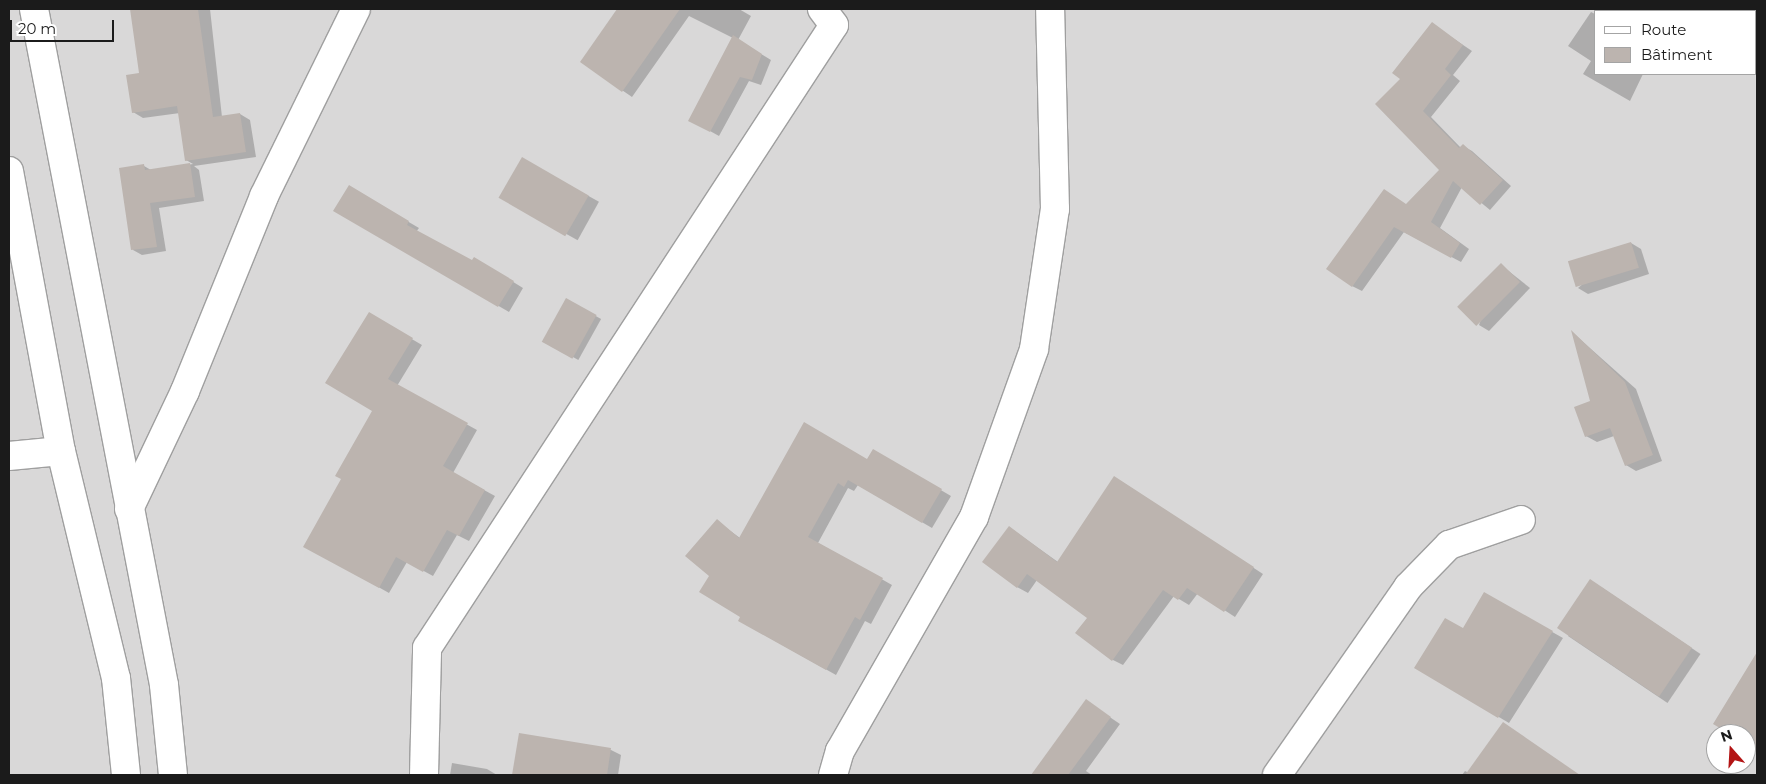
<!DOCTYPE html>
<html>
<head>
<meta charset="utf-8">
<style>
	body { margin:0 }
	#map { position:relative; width:1766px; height:784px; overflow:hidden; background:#ece9e2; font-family:Montserrat,sans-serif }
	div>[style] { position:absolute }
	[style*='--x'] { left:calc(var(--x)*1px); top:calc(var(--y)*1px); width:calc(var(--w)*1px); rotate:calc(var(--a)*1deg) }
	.residential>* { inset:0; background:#d9d8d8 }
	.shadow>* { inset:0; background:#0003; transform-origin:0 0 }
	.building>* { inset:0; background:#bcb4af; transform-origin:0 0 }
	.roads { filter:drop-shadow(1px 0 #9f9f9f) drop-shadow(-1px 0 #9f9f9f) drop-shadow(0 1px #9f9f9f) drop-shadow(0 -1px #9f9f9f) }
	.street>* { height:28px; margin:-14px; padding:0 14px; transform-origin:14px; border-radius:14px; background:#fff }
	span { translate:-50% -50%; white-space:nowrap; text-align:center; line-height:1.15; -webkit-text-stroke:5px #fff; paint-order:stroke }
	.frame { position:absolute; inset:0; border:10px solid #1b1b1b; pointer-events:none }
	.legend { position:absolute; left:1594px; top:10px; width:162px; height:65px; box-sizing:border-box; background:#fff; border:1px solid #a4a4a4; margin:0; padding:6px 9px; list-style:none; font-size:15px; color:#1b1b1b }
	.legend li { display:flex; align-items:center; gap:10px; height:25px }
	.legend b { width:25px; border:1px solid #a4a4a4 }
	.north { position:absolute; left:1706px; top:724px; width:50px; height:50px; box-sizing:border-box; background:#fff; border:1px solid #a4a4a4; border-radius:50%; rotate:341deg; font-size:14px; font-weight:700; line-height:20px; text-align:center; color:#1b1b1b }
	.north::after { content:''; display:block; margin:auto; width:18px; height:22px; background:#b31414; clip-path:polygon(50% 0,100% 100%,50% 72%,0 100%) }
	.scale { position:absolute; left:10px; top:20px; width:104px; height:22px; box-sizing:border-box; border:2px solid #1b1b1b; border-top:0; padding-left:6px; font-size:15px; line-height:18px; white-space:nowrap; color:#1b1b1b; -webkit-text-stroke:4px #fff; paint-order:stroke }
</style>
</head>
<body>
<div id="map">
	<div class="residential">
		<div style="clip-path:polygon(evenodd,9px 9px,1757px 9px,1757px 775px,9px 775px,9px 9px,1595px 11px,1755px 11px,1755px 74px,1595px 74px,1595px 11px,9px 9px,1716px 734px,1746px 734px,1746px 764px,1716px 764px,1716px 734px)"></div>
	</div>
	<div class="shadow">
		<div style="clip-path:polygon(131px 9px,210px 9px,222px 117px,240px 114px,250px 120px,256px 157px,194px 166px,199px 170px,204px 201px,159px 208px,166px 251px,142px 255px,133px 250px,144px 166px,151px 170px,193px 164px,186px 160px,180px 113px,143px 118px,133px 112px,141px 74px)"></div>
		<div style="clip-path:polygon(619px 9px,637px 9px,644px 14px,647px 9px,739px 9px,751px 16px,738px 40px,771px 60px,761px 85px,749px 81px,719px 136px,690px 120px,733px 38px,689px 16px,632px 97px,581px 62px)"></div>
		<div style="clip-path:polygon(1652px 9px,1720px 9px,1723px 10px,1651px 11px)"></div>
		<div style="clip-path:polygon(1591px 12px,1595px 14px,1595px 74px,1643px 74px,1630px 101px,1583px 74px,1591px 61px,1568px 46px)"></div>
		<div style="clip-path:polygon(1432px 24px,1472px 51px,1453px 75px,1460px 81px,1431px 117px,1461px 148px,1463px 146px,1472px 151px,1511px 186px,1490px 210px,1462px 187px,1440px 228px,1469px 249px,1461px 262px,1404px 232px,1362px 291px,1352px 286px,1407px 205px,1440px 170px,1402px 79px)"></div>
		<div style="left:522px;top:159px;width:88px;height:44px;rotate:29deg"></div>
		<div style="clip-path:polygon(349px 187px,419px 228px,416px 232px,472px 261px,474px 258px,523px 288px,509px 312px,335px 211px)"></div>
		<div style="clip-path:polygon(1631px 243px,1641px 249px,1649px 274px,1588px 294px,1578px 288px)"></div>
		<div style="clip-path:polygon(1501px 265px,1530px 288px,1489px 331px,1479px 325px)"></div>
		<div style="left:567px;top:300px;width:39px;height:47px;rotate:29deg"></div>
		<div style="clip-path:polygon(369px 314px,422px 345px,397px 386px,477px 430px,453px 473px,495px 496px,469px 541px,457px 535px,433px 576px,407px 562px,389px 593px,305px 546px,343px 479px,373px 410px)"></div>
		<div style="clip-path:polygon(1573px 333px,1636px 389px,1662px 461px,1636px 471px,1626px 465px,1614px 436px,1597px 442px,1586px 436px,1592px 402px)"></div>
		<div style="clip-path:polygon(874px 451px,951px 496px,932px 528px,858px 485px,854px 491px,848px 488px,818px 543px,892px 585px,871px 624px,865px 621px,836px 675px,740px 621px,742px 616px,711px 576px,717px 521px,740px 538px,868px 461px)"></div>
		<div style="clip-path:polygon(1125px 484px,1263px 574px,1235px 617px,1198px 593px,1189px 605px,1174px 596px,1123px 665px,1113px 660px,1088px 618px,1037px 580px,1028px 593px,1017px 587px,1009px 527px,1058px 562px)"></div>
		<div style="left:1601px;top:587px;width:120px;height:59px;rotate:34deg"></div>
		<div style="clip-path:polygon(1484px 594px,1563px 638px,1509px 723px,1416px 668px,1464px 630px)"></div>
		<div style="clip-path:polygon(1757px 687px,1757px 748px,1746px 742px,1746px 734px,1733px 734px)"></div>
		<div style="clip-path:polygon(1086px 701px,1120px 724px,1086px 771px,1092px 775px,1032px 775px)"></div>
		<div style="clip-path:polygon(1515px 732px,1578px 775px,1462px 775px,1465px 771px,1469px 773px)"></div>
		<div style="clip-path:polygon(520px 735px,611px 750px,621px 755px,618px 775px,513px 775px)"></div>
		<div style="clip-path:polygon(452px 763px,487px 769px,497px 775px,450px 775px)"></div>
	</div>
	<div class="building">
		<div style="clip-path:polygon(130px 9px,198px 9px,213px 117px,240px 113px,246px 152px,185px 161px,177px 106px,132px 113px,126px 75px,139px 73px)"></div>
		<div style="clip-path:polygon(617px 9px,680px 9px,622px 92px,580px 62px)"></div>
		<div style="clip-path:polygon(1432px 22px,1463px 45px,1445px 69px,1451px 75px,1423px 111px,1459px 148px,1463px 144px,1503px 180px,1480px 205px,1453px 181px,1431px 222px,1460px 243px,1451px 258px,1394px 227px,1352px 287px,1326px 269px,1384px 189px,1406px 204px,1439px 170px,1375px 104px,1400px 79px,1392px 73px)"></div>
		<div style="clip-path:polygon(733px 35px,762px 54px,752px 80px,740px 77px,710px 132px,688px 121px)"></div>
		<div style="left:522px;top:157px;width:77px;height:47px;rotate:30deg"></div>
		<div style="clip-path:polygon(190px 163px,195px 197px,150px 203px,157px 247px,131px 250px,119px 168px,144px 164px,145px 170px)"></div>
		<div style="clip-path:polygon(349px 185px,409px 221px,407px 225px,472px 260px,474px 257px,514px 281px,498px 307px,333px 211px)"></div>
		<div style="left:1631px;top:242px;width:27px;height:66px;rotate:73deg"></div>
		<div style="left:1501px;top:263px;width:27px;height:62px;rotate:45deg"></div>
		<div style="left:566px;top:298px;width:35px;height:50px;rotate:29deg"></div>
		<div style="clip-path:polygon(369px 312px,413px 338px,388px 379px,468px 423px,443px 466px,485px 490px,459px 536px,447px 530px,423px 572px,396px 557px,379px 588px,303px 547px,341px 479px,335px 476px,372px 411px,325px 383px)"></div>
		<div style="clip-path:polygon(1571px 330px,1625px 382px,1653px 455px,1625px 466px,1610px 428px,1585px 437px,1574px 407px,1590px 401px)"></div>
		<div style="clip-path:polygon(804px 422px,867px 459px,873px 449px,942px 489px,922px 523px,848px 480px,844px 487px,838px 483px,808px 537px,883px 578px,860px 620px,855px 617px,826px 670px,738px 621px,740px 617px,699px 592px,709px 576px,685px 556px,717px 519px,739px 538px)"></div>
		<div style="clip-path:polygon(1114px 476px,1254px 567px,1224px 612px,1187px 588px,1178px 600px,1163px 590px,1112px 661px,1075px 633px,1087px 618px,1027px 574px,1017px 588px,982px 562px,1009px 526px,1057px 562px)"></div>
		<div style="left:1590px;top:579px;width:123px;height:59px;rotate:34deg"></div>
		<div style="clip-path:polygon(1484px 592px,1553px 631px,1498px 718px,1414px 668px,1445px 618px,1463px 628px)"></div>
		<div style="clip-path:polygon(1757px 652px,1757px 753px,1746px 744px,1746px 734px,1730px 734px,1713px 724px)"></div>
		<div style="clip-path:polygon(1086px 699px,1111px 717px,1068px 775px,1031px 775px)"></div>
		<div style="clip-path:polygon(1503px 722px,1580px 775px,1465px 775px)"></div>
		<div style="clip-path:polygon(519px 733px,611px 748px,607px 775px,512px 775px)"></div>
	</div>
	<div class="roads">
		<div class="street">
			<div style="--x:34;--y:9;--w:688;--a:79.11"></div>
			<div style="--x:164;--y:685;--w:90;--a:84.3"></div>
			<div style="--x:9;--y:171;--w:285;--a:79.5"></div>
			<div style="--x:61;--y:451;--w:234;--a:76.4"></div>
			<div style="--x:116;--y:678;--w:98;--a:84.1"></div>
			<div style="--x:9;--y:456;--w:52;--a:-5.5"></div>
			<div style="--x:129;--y:509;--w:131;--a:-64.6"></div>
			<div style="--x:185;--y:391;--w:210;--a:-67.9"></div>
			<div style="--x:264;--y:196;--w:208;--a:-63.8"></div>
			<div style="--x:424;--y:775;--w:127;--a:-88.6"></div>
			<div style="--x:427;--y:648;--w:744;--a:-56.84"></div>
			<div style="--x:834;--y:25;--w:20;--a:-127"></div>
			<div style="--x:833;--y:775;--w:25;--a:-74"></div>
			<div style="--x:840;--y:751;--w:270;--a:-60.2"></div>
			<div style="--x:974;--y:517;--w:178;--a:-70.3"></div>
			<div style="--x:1034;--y:349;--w:142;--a:-81.5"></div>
			<div style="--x:1055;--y:209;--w:200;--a:-91.4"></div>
			<div style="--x:1277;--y:775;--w:229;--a:-55.1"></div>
			<div style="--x:1408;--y:587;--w:59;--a:-45.7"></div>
			<div style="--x:1449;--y:545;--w:76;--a:-19.1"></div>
		</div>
	</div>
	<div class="frame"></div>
	<ul class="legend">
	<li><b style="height:6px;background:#fff"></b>Route</li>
	<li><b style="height:14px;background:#bcb4af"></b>Bâtiment</li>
	</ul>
	<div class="north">N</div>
	<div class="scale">20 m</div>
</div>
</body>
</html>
